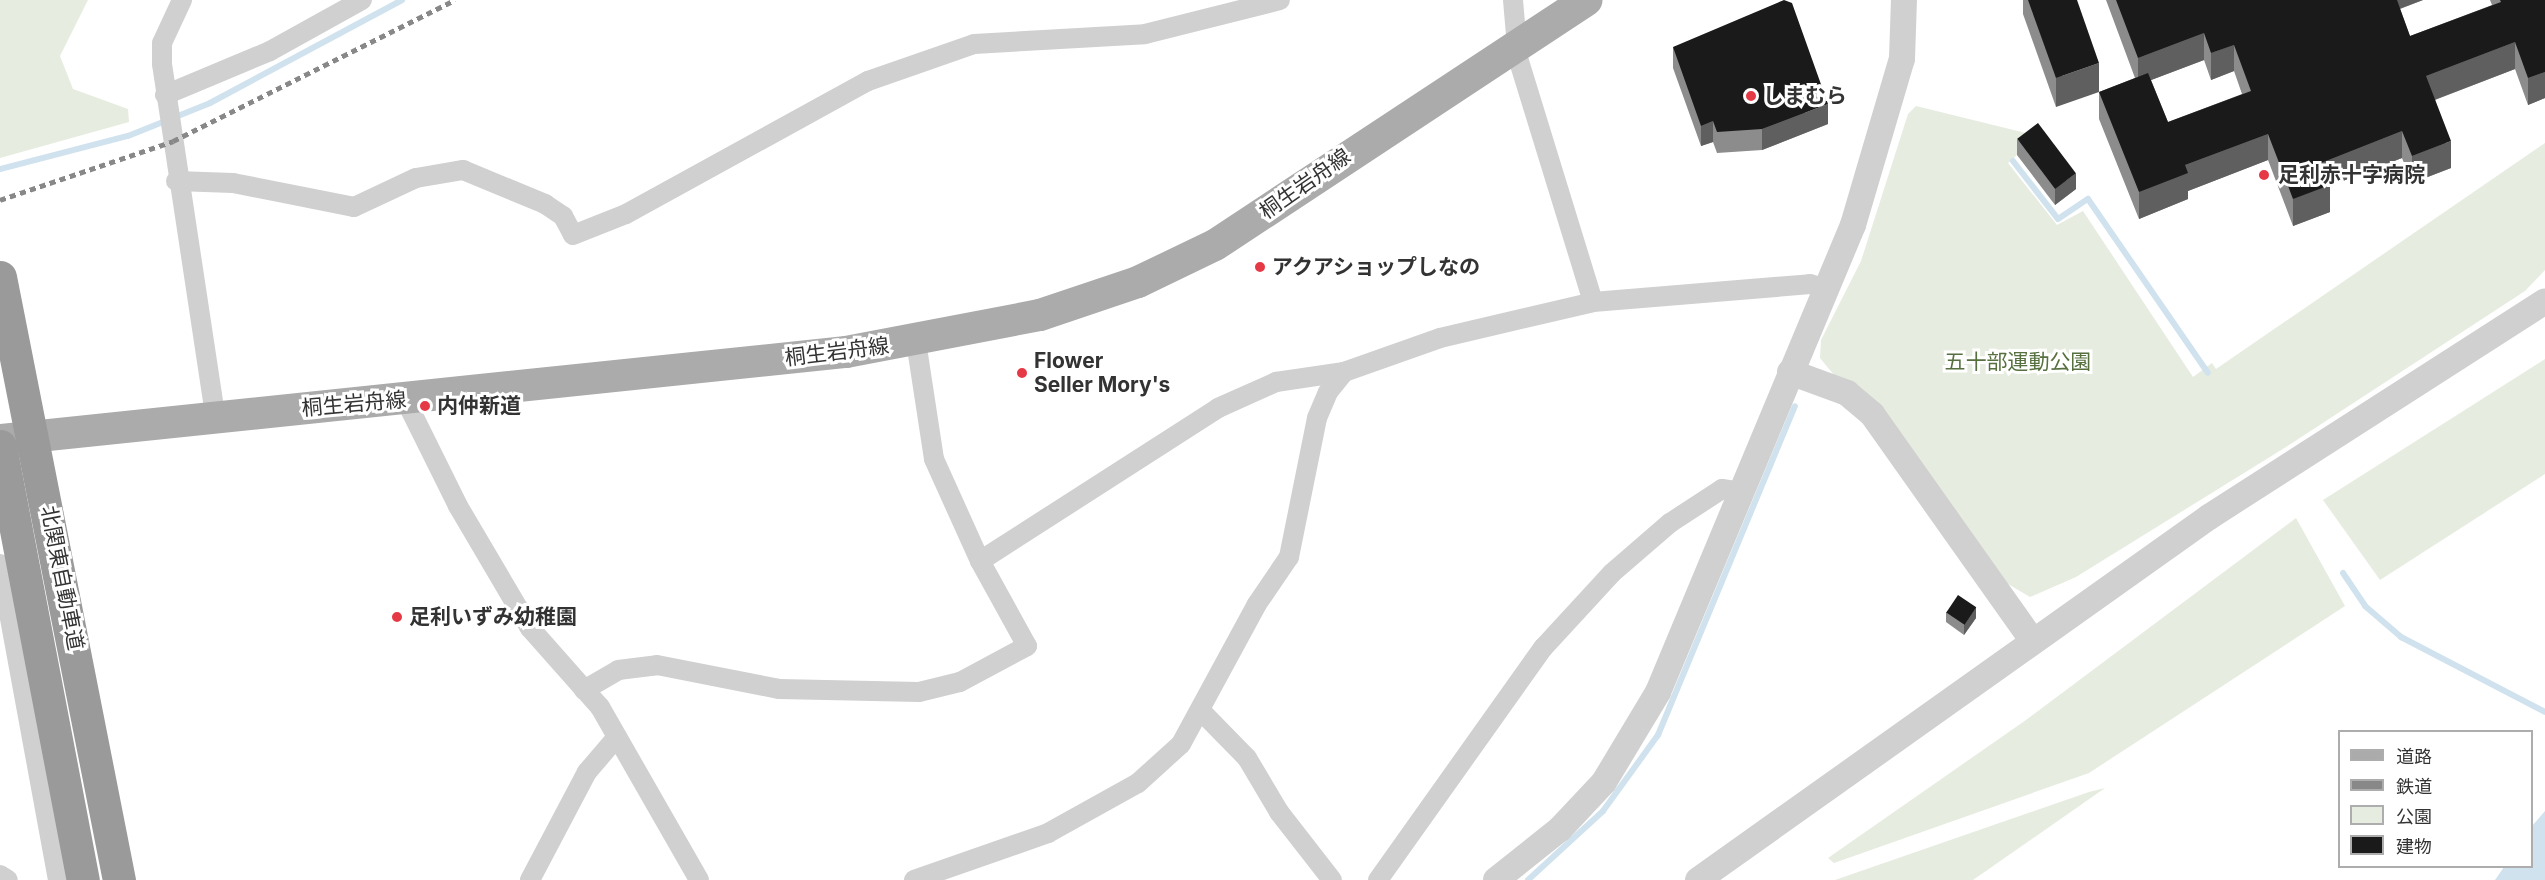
<!DOCTYPE html>
<html>
<head>
<meta charset="utf-8">
<style>
	body { margin:0 }
	#map { position:relative; width:2545px; height:880px; overflow:hidden; background:#fff; font-family:Inter,"Noto Sans JP",sans-serif }
	div>[style] { position:absolute }
	[style*='--x'] { left:calc(var(--x)*1px); top:calc(var(--y)*1px); width:calc(var(--w)*1px); rotate:calc(var(--a)*1deg) }
	.green>* { inset:0; background:#e6ecdf }
	.water>* { inset:0; background:#cfe2ee }
	.stream>* { height:6px; margin:-3px; padding:0 3px; transform-origin:3px; border-radius:3px; background:#cfe2ee }
	.minor>* { height:20px; margin:-10px; padding:0 10px; transform-origin:10px; border-radius:10px; background:#d0d0d0 }
	.tertiary>* { height:26px; margin:-13px; padding:0 13px; transform-origin:13px; border-radius:13px; background:#d0d0d0 }
	.primary>* { height:32px; margin:-16px; padding:0 16px; transform-origin:16px; border-radius:16px; background:#ababab }
	.motorway>* { height:33px; margin:-16.5px; padding:0 16.5px; transform-origin:16.5px; border-radius:16.5px; background:#9a9a9a }
	.rail>* { height:4.5px; margin-top:-2.25px; transform-origin:0; background:repeating-linear-gradient(90deg,#888 0 6px,transparent 0 10.5px) }
	.motorway-bridge>* { height:33px; margin:-16.5px; padding:0 16.5px; transform-origin:16.5px; border-radius:16.5px; background:#9a9a9a }
	.wall>* { inset:0; background:#8c8c8c }
	.shaded-wall>* { inset:0; background:#5f5f5f }
	.building>* { inset:0; background:#1a1a1a; transform-origin:0 0 }
	.dots>* { width:16px; height:16px; translate:-50% -50%; box-sizing:border-box; border:3px solid #fff; border-radius:50% }
	span { translate:-50% -50%; white-space:nowrap; text-align:center; line-height:1.15; -webkit-text-stroke:6px #fff; paint-order:stroke }
	.poi-label { font-size:21px; color:#333; font-weight:700 }
	.left { translate:0 -50%; text-align:left }
	.street-label { font-size:21px; color:#333 }
	.park-label { font-size:21px; color:#56703f }
	.legend { position:absolute; left:2338px; top:730px; width:195px; height:138px; box-sizing:border-box; background:#fff; border:2px solid #adadad; margin:0; padding:8px 10px; list-style:none; font-size:18px; color:#333 }
	.legend li { display:flex; align-items:center; gap:12px; height:30px }
	.legend b { width:30px; border:2px solid #adadad }
</style>
</head>
<body>
<div id="map">
	<div class="green">
		<div style="clip-path:polygon(0 0,88px 0,60px 56px,73px 89px,128px 109px,129px 122px,0 158px)"></div>
		<div style="clip-path:polygon(1916px 106px,2038px 136px,2008px 163px,2057px 225px,2083px 211px,2193px 377px,2212px 363px,2216px 369px,2545px 143px,2545px 270px,2525px 291px,2286px 447px,2076px 577px,2030px 597px,2003px 581px,1820px 358px,1821px 340px,1861px 261px,1908px 114px)"></div>
		<div style="clip-path:polygon(2545px 359px,2545px 474px,2380px 580px,2323px 500px)"></div>
		<div style="clip-path:polygon(2296px 518px,2345px 606px,2089px 773px,1834px 863px,1828px 858px,2026px 720px)"></div>
		<div style="clip-path:polygon(2105px 788px,1973px 880px,1835px 880px,2089px 792px)"></div>
	</div>
	<div class="water">
		<div style="clip-path:polygon(2545px 811px,2545px 880px,2495px 880px,2504px 867px,2532px 866px,2532px 826px)"></div>
	</div>
	<div class="stream">
		<div style="--x:2013;--y:161;--w:73;--a:52.2"></div>
		<div style="--x:2058;--y:219;--w:36;--a:-34"></div>
		<div style="--x:2088;--y:199;--w:211;--a:55.4"></div>
		<div style="--x:0;--y:169;--w:132;--a:-14.5"></div>
		<div style="--x:128;--y:136;--w:88;--a:-21.9"></div>
		<div style="--x:210;--y:103;--w:218;--a:-28.2"></div>
		<div style="--x:2343;--y:573;--w:40;--a:56"></div>
		<div style="--x:2365;--y:606;--w:48;--a:40.7"></div>
		<div style="--x:2401;--y:637;--w:162;--a:27.5"></div>
		<div style="--x:1528;--y:880;--w:102;--a:-42.6"></div>
		<div style="--x:1603;--y:811;--w:94;--a:-54.1"></div>
		<div style="--x:1658;--y:735;--w:356;--a:-67.4"></div>
	</div>
	<div class="minor">
		<div style="--x:182;--y:0;--w:47;--a:114.9"></div>
		<div style="--x:162;--y:43;--w:21;--a:90"></div>
		<div style="--x:162;--y:64;--w:356;--a:81.4"></div>
		<div style="--x:1513;--y:0;--w:58;--a:85.1"></div>
		<div style="--x:1518;--y:58;--w:255;--a:72.9"></div>
		<div style="--x:165;--y:95;--w:114;--a:-22.7"></div>
		<div style="--x:270;--y:51;--w:105;--a:-29"></div>
		<div style="--x:176;--y:181;--w:57;--a:2"></div>
		<div style="--x:233;--y:183;--w:123;--a:11.2"></div>
		<div style="--x:354;--y:207;--w:68;--a:-25.1"></div>
		<div style="--x:416;--y:178;--w:48;--a:-9.7"></div>
		<div style="--x:463;--y:170;--w:89;--a:22.5"></div>
		<div style="--x:545;--y:204;--w:22;--a:34"></div>
		<div style="--x:563;--y:216;--w:21;--a:62"></div>
		<div style="--x:573;--y:235;--w:57;--a:-21.6"></div>
		<div style="--x:626;--y:214;--w:276;--a:-28.8"></div>
		<div style="--x:868;--y:81;--w:112;--a:-19.2"></div>
		<div style="--x:974;--y:44;--w:171;--a:-3.3"></div>
		<div style="--x:1145;--y:34;--w:139;--a:-14.1"></div>
		<div style="--x:405;--y:399;--w:119;--a:63.6"></div>
		<div style="--x:458;--y:506;--w:142;--a:59.5"></div>
		<div style="--x:530;--y:628;--w:106;--a:48.5"></div>
		<div style="--x:600;--y:707;--w:199;--a:60.2"></div>
		<div style="--x:980;--y:561;--w:283;--a:-32.7"></div>
		<div style="--x:1218;--y:408;--w:64;--a:-24.1"></div>
		<div style="--x:1276;--y:382;--w:69;--a:-8.4"></div>
		<div style="--x:1344;--y:372;--w:102;--a:-19.5"></div>
		<div style="--x:1440;--y:338;--w:157;--a:-13.2"></div>
		<div style="--x:1593;--y:302;--w:218;--a:-4.7"></div>
		<div style="--x:1810;--y:284;--w:18;--a:16"></div>
		<div style="--x:0;--y:564;--w:321;--a:79.6"></div>
		<div style="--x:584;--y:690;--w:39;--a:-30"></div>
		<div style="--x:618;--y:670;--w:39;--a:-7"></div>
		<div style="--x:657;--y:665;--w:124;--a:11.1"></div>
		<div style="--x:779;--y:689;--w:140;--a:1.2"></div>
		<div style="--x:919;--y:692;--w:42;--a:-13.7"></div>
		<div style="--x:960;--y:682;--w:76;--a:-28.2"></div>
		<div style="--x:1027;--y:646;--w:97;--a:-118.9"></div>
		<div style="--x:980;--y:561;--w:112;--a:-114.3"></div>
		<div style="--x:934;--y:459;--w:119;--a:-98.7"></div>
		<div style="--x:1201;--y:711;--w:66;--a:45.6"></div>
		<div style="--x:1247;--y:758;--w:63;--a:59.3"></div>
		<div style="--x:1279;--y:812;--w:86;--a:52.1"></div>
		<div style="--x:0;--y:875;--w:9;--a:32"></div>
		<div style="--x:530;--y:880;--w:122;--a:-62.2"></div>
		<div style="--x:587;--y:772;--w:46;--a:-49.4"></div>
		<div style="--x:914;--y:880;--w:142;--a:-19.3"></div>
		<div style="--x:1048;--y:833;--w:103;--a:-29.1"></div>
		<div style="--x:1138;--y:783;--w:58;--a:-42.2"></div>
		<div style="--x:1181;--y:744;--w:159;--a:-61.5"></div>
		<div style="--x:1257;--y:604;--w:57;--a:-55.8"></div>
		<div style="--x:1289;--y:557;--w:142;--a:-78.6"></div>
		<div style="--x:1317;--y:418;--w:28;--a:-67"></div>
		<div style="--x:1328;--y:392;--w:26;--a:-51"></div>
		<div style="--x:1378;--y:880;--w:285;--a:-54.6"></div>
		<div style="--x:1543;--y:648;--w:102;--a:-47.4"></div>
		<div style="--x:1612;--y:573;--w:77;--a:-40.8"></div>
		<div style="--x:1670;--y:523;--w:62;--a:-33.2"></div>
		<div style="--x:1722;--y:489;--w:15;--a:8"></div>
	</div>
	<div class="tertiary">
		<div style="--x:1790;--y:372;--w:61;--a:20.2"></div>
		<div style="--x:1847;--y:393;--w:33;--a:40"></div>
		<div style="--x:1872;--y:414;--w:277;--a:54.7"></div>
		<div style="--x:1496;--y:880;--w:82;--a:-38.6"></div>
		<div style="--x:1560;--y:829;--w:64;--a:-46.9"></div>
		<div style="--x:1604;--y:782;--w:105;--a:-59"></div>
		<div style="--x:1658;--y:692;--w:506;--a:-67.34"></div>
		<div style="--x:1853;--y:225;--w:173;--a:-73.6"></div>
		<div style="--x:1902;--y:59;--w:59;--a:-88.1"></div>
		<div style="--x:1698;--y:880;--w:627;--a:-35.39"></div>
		<div style="--x:2209;--y:517;--w:399;--a:-32.7"></div>
	</div>
	<div class="primary">
		<div style="--x:0;--y:440;--w:851;--a:-5.94"></div>
		<div style="--x:846;--y:352;--w:197;--a:-10.8"></div>
		<div style="--x:1040;--y:315;--w:103;--a:-18.6"></div>
		<div style="--x:1138;--y:282;--w:85;--a:-25.7"></div>
		<div style="--x:1215;--y:245;--w:445;--a:-33.4"></div>
	</div>
	<div class="motorway">
		<div style="--x:0;--y:446;--w:442;--a:79.2"></div>
	</div>
	<div class="rail">
		<div style="--x:0;--y:200;--w:183;--a:-18.8"></div>
		<div style="--x:173;--y:141;--w:315;--a:-26.6"></div>
	</div>
	<div class="motorway-bridge">
		<div style="--x:0;--y:277;--w:615;--a:78.84"></div>
	</div>
	<div class="wall">
		<div style="clip-path:polygon(2023px 0,2077px 0,2056px 107px,2023px 14px)"></div>
		<div style="clip-path:polygon(evenodd,2106px 0,2423px 0,2400px 9px,2410px 36px,2492px 5px,2490px 0,2545px 0,2545px 98px,2528px 105px,2515px 69px,2435px 100px,2451px 168px,2412px 183px,2402px 158px,2330px 186px,2330px 212px,2293px 226px,2268px 160px,2188px 191px,2188px 199px,2139px 219px,2099px 119px,2099px 92px,2135px 78px,2106px 0,2204px 60px,2211px 80px,2234px 71px,2242px 94px,2168px 122px,2151px 80px,2204px 60px)"></div>
		<div style="clip-path:polygon(1673px 47px,1828px 124px,1762px 150px,1717px 153px,1713px 142px,1701px 146px,1673px 68px)"></div>
		<div style="clip-path:polygon(2017px 139px,2076px 189px,2055px 205px,2017px 155px)"></div>
		<div style="clip-path:polygon(1946px 612px,1976px 618px,1964px 635px,1946px 622px)"></div>
	</div>
	<div class="shaded-wall">
		<div style="clip-path:polygon(2391px 0,2423px 0,2391px 12px)"></div>
		<div style="clip-path:polygon(2204px 33px,2204px 60px,2138px 85px,2138px 58px)"></div>
		<div style="clip-path:polygon(2515px 42px,2515px 69px,2426px 103px,2426px 76px)"></div>
		<div style="clip-path:polygon(2234px 45px,2234px 71px,2211px 80px,2211px 53px)"></div>
		<div style="clip-path:polygon(2099px 63px,2099px 92px,2056px 107px,2056px 78px)"></div>
		<div style="clip-path:polygon(2545px 72px,2545px 98px,2528px 105px,2528px 78px)"></div>
		<div style="clip-path:polygon(1828px 104px,1828px 124px,1762px 150px,1762px 129px)"></div>
		<div style="clip-path:polygon(1713px 121px,1713px 142px,1701px 146px,1701px 126px)"></div>
		<div style="clip-path:polygon(2402px 131px,2402px 158px,2330px 186px,2330px 212px,2293px 226px,2293px 199px,2321px 163px)"></div>
		<div style="clip-path:polygon(2268px 134px,2268px 160px,2188px 191px,2188px 199px,2139px 219px,2139px 192px,2185px 165px)"></div>
		<div style="clip-path:polygon(2451px 141px,2451px 168px,2412px 183px,2412px 156px)"></div>
		<div style="clip-path:polygon(2076px 173px,2076px 189px,2055px 205px,2055px 189px)"></div>
		<div style="clip-path:polygon(1976px 607px,1976px 618px,1964px 635px,1964px 624px)"></div>
	</div>
	<div class="building">
		<div style="clip-path:polygon(1784px 0,1792px 3px,1828px 104px,1762px 129px,1717px 132px,1713px 121px,1701px 126px,1673px 47px)"></div>
		<div style="clip-path:polygon(2028px 0,2077px 0,2099px 63px,2056px 78px)"></div>
		<div style="clip-path:polygon(2116px 0,2397px 0,2410px 36px,2501px 2px,2500px 0,2545px 0,2545px 72px,2528px 78px,2515px 42px,2426px 76px,2451px 141px,2412px 156px,2402px 131px,2321px 163px,2330px 185px,2293px 199px,2268px 134px,2185px 165px,2188px 173px,2139px 192px,2099px 92px,2148px 73px,2168px 122px,2251px 91px,2234px 45px,2211px 53px,2204px 33px,2138px 58px)"></div>
		<div style="left:2038px;top:123px;width:63px;height:26px;rotate:53deg"></div>
		<div style="left:1958px;top:595px;width:22px;height:21px;rotate:34deg"></div>
	</div>
	<div class="dots">
		<div style="left:1751px;top:96px;background:#e63946"></div>
		<div style="left:2264px;top:175px;background:#e63946"></div>
		<div style="left:1260px;top:267px;background:#e63946"></div>
		<div style="left:1022px;top:373px;background:#e63946"></div>
		<div style="left:425px;top:406px;background:#e63946"></div>
		<div style="left:397px;top:617px;background:#e63946"></div>
	</div>
	<div class="poi-label">
		<span class="left" style="left:1763px;top:96px">しまむら</span>
		<span class="left" style="left:2278px;top:175px">足利赤十字病院</span>
		<span class="left" style="left:1272px;top:267px">アクアショップしなの</span>
		<span class="left" style="left:1034px;top:373px">Flower<br>Seller Mory's</span>
		<span class="left" style="left:437px;top:406px">内仲新道</span>
		<span class="left" style="left:409px;top:617px">足利いずみ幼稚園</span>
	</div>
	<div class="street-label">
		<span style="left:1305px;top:184px;rotate:-35deg">桐生岩舟線</span>
		<span style="left:837px;top:352px;rotate:-7deg">桐生岩舟線</span>
		<span style="left:354px;top:404px;rotate:-5deg">桐生岩舟線</span>
		<span style="left:62px;top:578px;rotate:79deg">北関東自動車道</span>
	</div>
	<div class="park-label">
		<span style="left:2018px;top:362px">五十部運動公園</span>
	</div>
	<ul class="legend">
	<li><b style="height:8px;background:#ababab"></b>道路</li>
	<li><b style="height:8px;background:#888"></b>鉄道</li>
	<li><b style="height:16px;background:#e6ecdf"></b>公園</li>
	<li><b style="height:16px;background:#1a1a1a"></b>建物</li>
	</ul>
</div>
</body>
</html>
